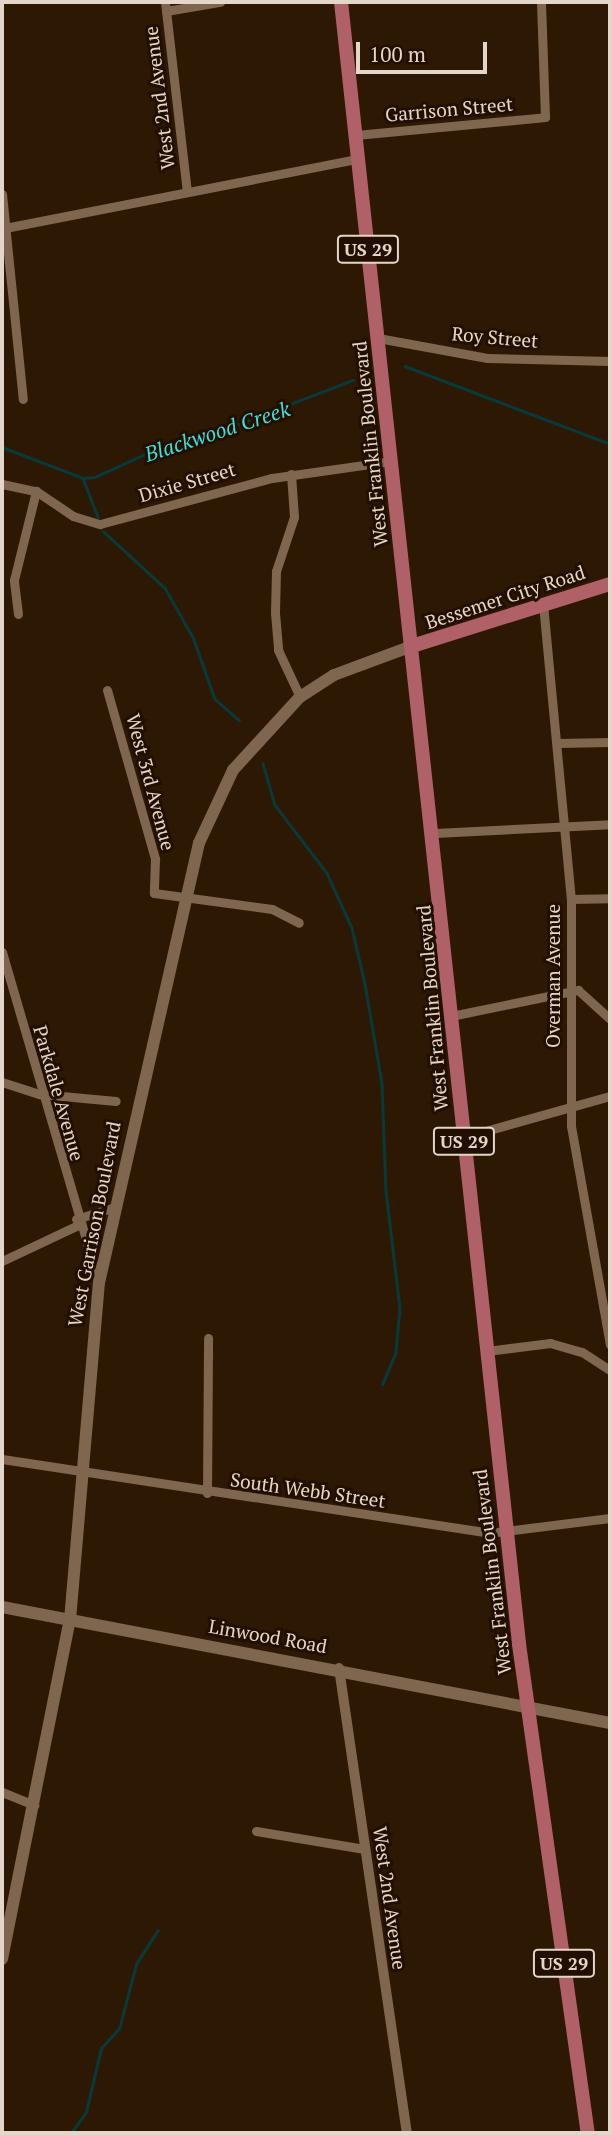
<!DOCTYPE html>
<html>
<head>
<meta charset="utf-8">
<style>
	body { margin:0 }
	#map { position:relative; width:612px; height:2135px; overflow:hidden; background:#2d1903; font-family:"PT Serif",serif }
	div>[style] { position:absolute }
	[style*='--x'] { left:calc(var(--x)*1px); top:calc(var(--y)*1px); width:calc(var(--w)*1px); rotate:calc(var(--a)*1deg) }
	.stream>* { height:2.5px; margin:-1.25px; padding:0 1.25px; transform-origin:1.25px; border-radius:1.25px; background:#063a3b }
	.minor>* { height:9px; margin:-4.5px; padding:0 4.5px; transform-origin:4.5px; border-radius:4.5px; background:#7f664e }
	.tertiary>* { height:10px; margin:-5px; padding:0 5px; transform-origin:5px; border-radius:5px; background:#7f664e }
	.secondary>* { height:12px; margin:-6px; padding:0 6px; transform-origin:6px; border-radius:6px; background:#7f664e }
	.primary>* { height:14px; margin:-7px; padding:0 7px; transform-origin:7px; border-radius:7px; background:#b06167 }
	span { translate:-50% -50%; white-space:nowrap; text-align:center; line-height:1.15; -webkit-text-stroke:6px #230f00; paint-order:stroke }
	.shield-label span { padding:2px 5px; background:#230f00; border:2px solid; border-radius:5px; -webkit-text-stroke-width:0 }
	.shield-label { font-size:18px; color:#e4d6c9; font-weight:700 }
	.street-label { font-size:19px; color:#e4d6c9 }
	.water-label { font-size:21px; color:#41dcdf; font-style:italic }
	.frame { position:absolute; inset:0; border:4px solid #e4d6c9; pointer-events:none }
	.scale { position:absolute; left:356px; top:42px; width:131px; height:32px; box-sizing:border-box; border:4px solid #e4d6c9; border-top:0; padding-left:9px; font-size:21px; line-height:24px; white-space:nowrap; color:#e4d6c9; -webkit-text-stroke:5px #230f00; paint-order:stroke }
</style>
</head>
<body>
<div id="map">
	<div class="stream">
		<div style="--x:405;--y:366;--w:219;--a:20.8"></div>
		<div style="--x:2;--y:447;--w:87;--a:20.9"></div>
		<div style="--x:83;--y:478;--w:12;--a:-5"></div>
		<div style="--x:95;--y:477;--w:79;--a:-24.6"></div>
		<div style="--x:167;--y:444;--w:32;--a:-9"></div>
		<div style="--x:199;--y:439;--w:165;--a:-21"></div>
		<div style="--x:83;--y:478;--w:42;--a:69"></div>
		<div style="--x:103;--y:531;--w:84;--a:42.6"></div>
		<div style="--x:165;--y:588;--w:56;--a:60.3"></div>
		<div style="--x:193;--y:637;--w:66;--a:70.5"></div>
		<div style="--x:215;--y:699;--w:32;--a:41"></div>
		<div style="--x:263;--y:763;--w:44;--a:74.1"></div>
		<div style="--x:275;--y:805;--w:86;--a:52.6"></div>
		<div style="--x:327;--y:873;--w:60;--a:65.6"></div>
		<div style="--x:352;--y:928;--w:57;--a:76.9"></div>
		<div style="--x:365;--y:984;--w:100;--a:80.3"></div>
		<div style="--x:382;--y:1083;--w:108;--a:87.9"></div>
		<div style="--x:386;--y:1191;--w:118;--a:83.2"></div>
		<div style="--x:400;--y:1308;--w:45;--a:95.1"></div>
		<div style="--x:396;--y:1353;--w:34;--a:113"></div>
		<div style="--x:71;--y:2133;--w:26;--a:-54"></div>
		<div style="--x:86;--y:2112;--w:66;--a:-76.8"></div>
		<div style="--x:101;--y:2048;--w:26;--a:-47"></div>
		<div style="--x:119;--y:2029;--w:67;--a:-75.3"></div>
		<div style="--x:136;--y:1964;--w:40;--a:-57.1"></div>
	</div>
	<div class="minor">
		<div style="--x:165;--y:2;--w:190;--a:83.4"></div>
		<div style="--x:166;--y:11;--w:55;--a:-9.5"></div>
		<div style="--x:356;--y:135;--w:190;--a:-5.4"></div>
		<div style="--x:545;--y:117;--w:115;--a:-92"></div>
		<div style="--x:2;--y:194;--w:206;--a:84.2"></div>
		<div style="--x:2;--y:234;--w:7;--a:-63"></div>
		<div style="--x:5;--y:228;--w:360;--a:-11.1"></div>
		<div style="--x:378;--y:338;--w:111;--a:10.4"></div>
		<div style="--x:487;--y:358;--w:123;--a:1.4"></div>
		<div style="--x:291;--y:474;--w:43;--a:86"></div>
		<div style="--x:294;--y:517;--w:57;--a:108.4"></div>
		<div style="--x:276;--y:571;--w:42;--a:91.4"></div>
		<div style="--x:275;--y:613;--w:37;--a:85"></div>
		<div style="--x:278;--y:650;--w:52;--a:64.9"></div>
		<div style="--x:2;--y:484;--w:35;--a:12"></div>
		<div style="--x:36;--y:491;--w:45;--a:34"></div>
		<div style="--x:73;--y:516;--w:28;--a:17"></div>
		<div style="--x:100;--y:524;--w:178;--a:-15"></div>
		<div style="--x:272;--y:478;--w:120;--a:-8.1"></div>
		<div style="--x:543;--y:604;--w:296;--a:84.6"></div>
		<div style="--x:571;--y:899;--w:227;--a:90"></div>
		<div style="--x:571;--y:1126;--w:222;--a:79.9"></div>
		<div style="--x:18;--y:614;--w:34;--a:-97"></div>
		<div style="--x:14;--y:580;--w:92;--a:-76.1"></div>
		<div style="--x:107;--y:690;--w:176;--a:74.1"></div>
		<div style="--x:155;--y:859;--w:34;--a:92"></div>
		<div style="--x:154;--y:893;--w:119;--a:7.7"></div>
		<div style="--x:272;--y:909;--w:30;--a:27"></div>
		<div style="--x:558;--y:743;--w:52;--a:-1.1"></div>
		<div style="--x:435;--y:833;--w:175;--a:-2.9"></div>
		<div style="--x:571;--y:899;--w:39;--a:-1"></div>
		<div style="--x:2;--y:952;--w:343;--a:73.7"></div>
		<div style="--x:451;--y:1016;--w:130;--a:-11.6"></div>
		<div style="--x:578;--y:990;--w:43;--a:42.2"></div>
		<div style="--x:2;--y:1082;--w:40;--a:18"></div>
		<div style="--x:40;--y:1094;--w:76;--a:5.3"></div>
		<div style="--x:464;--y:1137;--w:152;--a:-15.7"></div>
		<div style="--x:76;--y:1219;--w:41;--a:-17.1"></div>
		<div style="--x:2;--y:1261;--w:84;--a:-25.3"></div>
		<div style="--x:487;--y:1351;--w:64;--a:-7.2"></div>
		<div style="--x:550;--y:1343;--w:33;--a:16"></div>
		<div style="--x:582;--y:1352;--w:33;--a:33"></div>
		<div style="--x:2;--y:1459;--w:493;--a:8.6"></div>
		<div style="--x:489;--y:1533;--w:122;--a:-7.1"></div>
		<div style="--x:207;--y:1493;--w:155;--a:-89.6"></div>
		<div style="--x:2;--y:1792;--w:35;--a:22"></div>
		<div style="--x:256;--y:1831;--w:110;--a:9.4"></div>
	</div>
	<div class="tertiary">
		<div style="--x:339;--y:1668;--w:470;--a:81.7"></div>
	</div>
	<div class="secondary">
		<div style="--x:2;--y:1607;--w:619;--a:10.8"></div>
		<div style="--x:2;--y:1959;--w:346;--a:-78.7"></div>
		<div style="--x:70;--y:1620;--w:338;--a:-85.1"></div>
		<div style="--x:99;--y:1283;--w:451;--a:-77.2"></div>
		<div style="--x:199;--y:843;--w:81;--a:-65"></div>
		<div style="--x:233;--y:770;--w:99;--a:-47.5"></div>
		<div style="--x:300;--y:697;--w:40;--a:-32.9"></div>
		<div style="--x:334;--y:675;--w:83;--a:-20.4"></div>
	</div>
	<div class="primary">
		<div style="--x:341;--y:2;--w:1652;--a:83.81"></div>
		<div style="--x:519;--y:1644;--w:494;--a:82"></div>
		<div style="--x:412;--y:646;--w:207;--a:-17.4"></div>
	</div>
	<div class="shield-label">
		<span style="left:368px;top:249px">US 29</span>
		<span style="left:464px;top:1141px">US 29</span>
		<span style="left:564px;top:1963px">US 29</span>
	</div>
	<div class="street-label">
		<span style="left:159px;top:98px;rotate:-97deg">West 2nd Avenue</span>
		<span style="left:449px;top:109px;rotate:-5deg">Garrison Street</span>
		<span style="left:495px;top:337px;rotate:5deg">Roy Street</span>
		<span style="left:370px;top:444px;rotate:-96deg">West Franklin Boulevard</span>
		<span style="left:187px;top:482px;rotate:-16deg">Dixie Street</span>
		<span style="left:505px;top:597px;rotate:-18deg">Bessemer City Road</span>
		<span style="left:151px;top:782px;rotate:75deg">West 3rd Avenue</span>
		<span style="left:553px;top:976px;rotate:-90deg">Overman Avenue</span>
		<span style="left:432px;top:1008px;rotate:-95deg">West Franklin Boulevard</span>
		<span style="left:59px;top:1093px;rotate:74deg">Parkdale Avenue</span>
		<span style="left:94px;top:1224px;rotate:-79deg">West Garrison Boulevard</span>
		<span style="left:308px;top:1490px;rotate:8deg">South Webb Street</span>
		<span style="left:492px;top:1572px;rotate:-97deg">West Franklin Boulevard</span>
		<span style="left:268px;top:1636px;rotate:10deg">Linwood Road</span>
		<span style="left:390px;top:1898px;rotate:82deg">West 2nd Avenue</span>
	</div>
	<div class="water-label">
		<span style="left:217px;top:431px;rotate:-18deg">Blackwood Creek</span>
	</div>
	<div class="frame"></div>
	<div class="scale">100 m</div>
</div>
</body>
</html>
